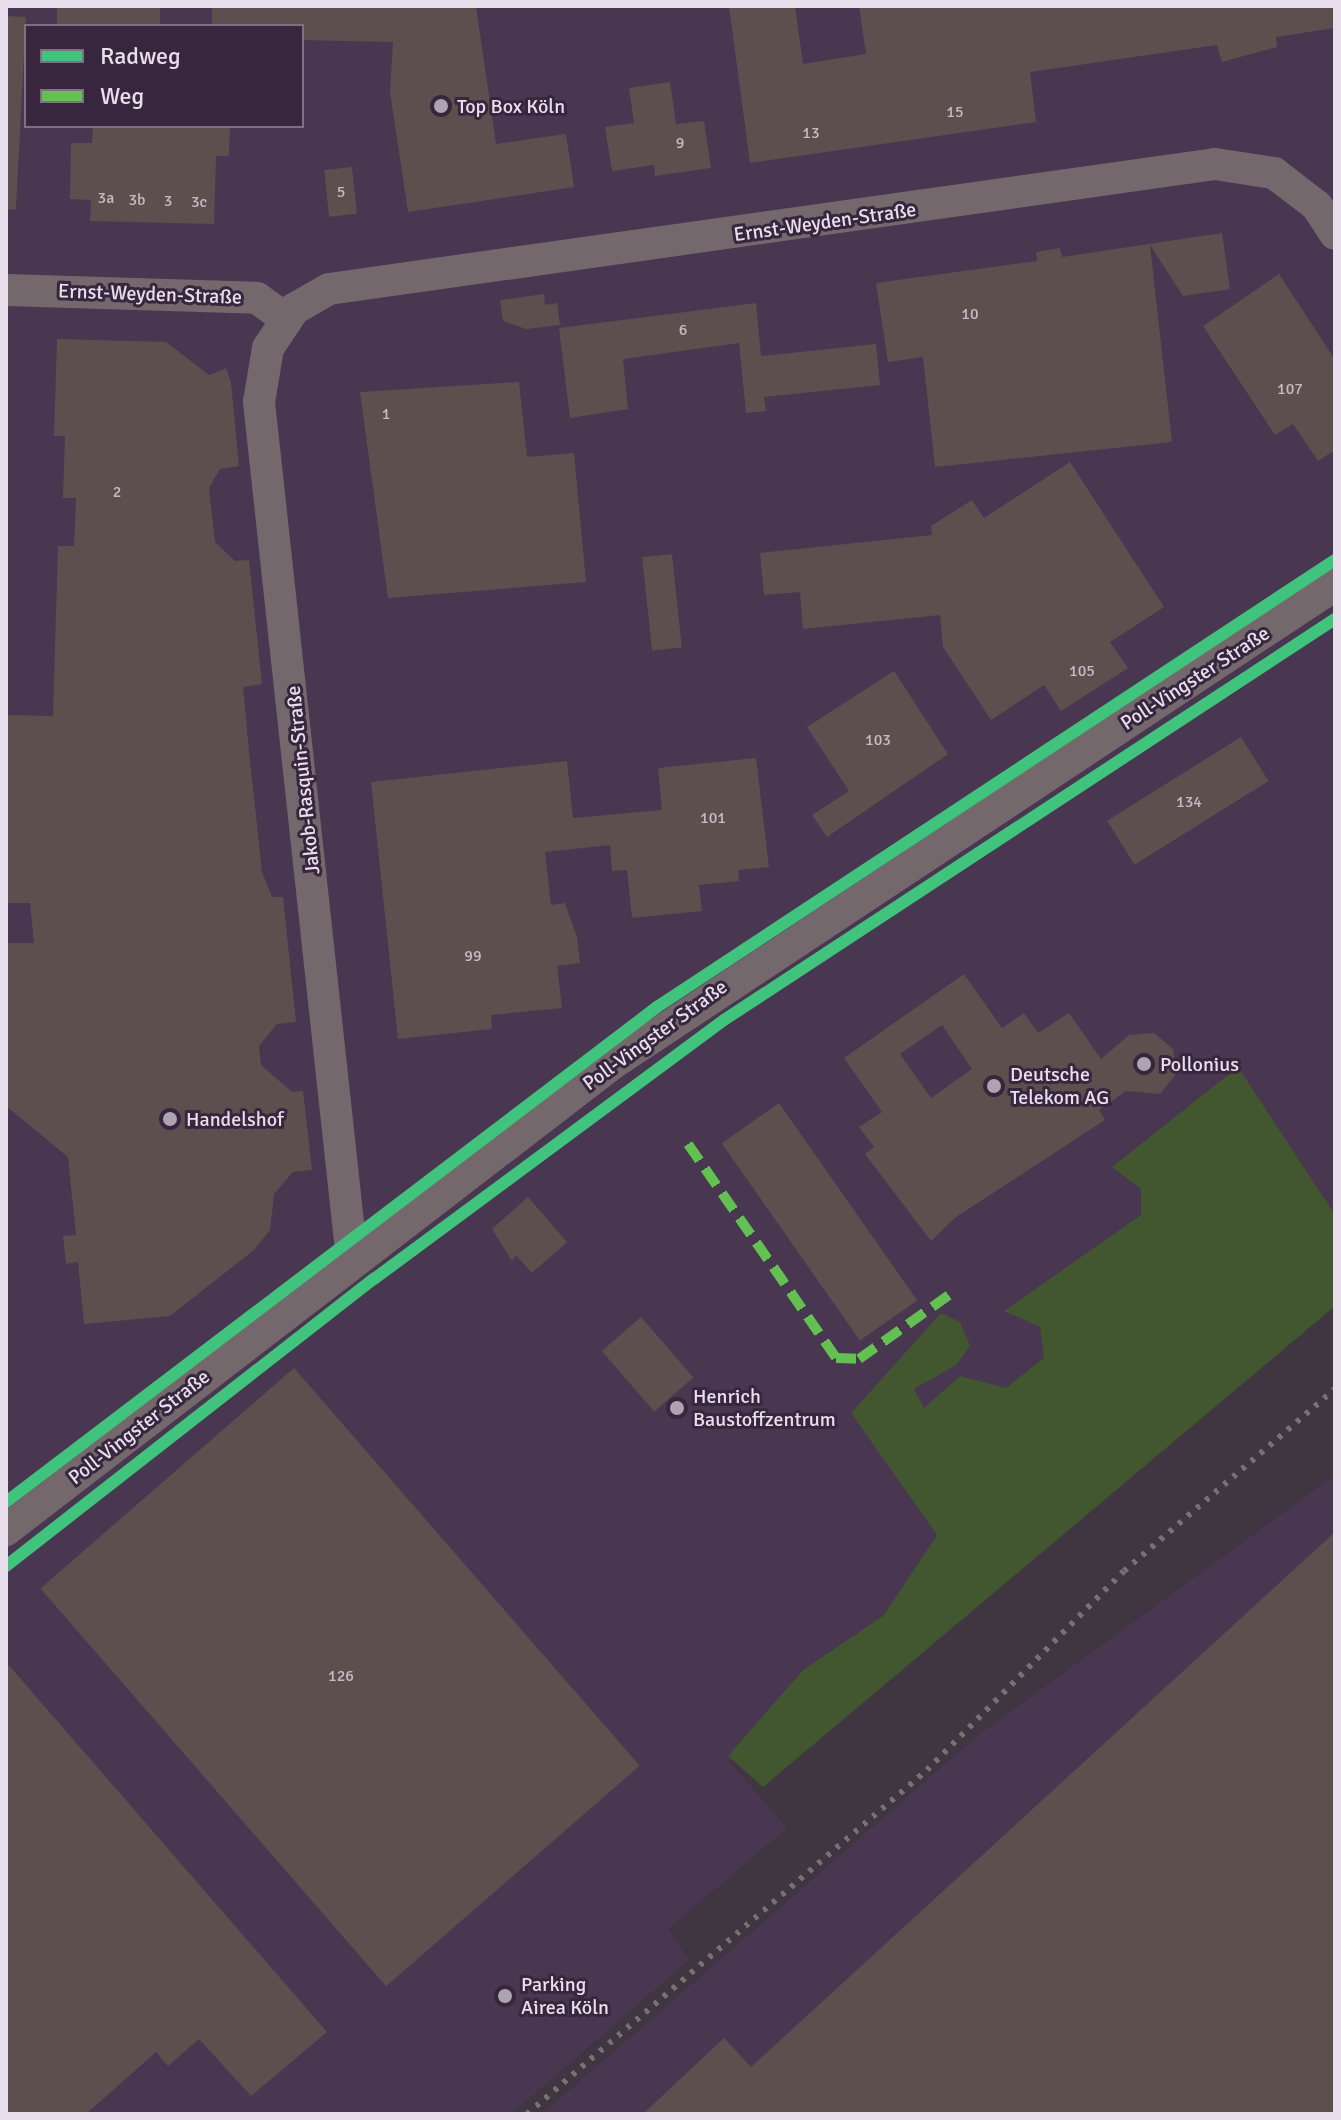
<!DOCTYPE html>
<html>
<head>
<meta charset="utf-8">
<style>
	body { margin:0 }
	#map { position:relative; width:1341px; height:2120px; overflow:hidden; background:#3f3642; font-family:Signika,sans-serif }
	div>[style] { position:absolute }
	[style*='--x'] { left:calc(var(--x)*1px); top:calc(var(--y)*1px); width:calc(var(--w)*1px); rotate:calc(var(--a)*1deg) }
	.built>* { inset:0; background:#493651 }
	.green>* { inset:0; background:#425630 }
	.building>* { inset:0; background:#5d4f4e; transform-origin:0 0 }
	.minor>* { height:32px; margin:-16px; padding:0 16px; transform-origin:16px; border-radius:16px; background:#75686d }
	.rail>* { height:6px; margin-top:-3px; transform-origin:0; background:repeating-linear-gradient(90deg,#796f75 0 4px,transparent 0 12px) }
	.quiet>* { height:10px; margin-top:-5px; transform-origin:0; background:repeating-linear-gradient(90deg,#63c152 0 20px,transparent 0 30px) }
	.cycleway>* { height:12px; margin:-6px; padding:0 6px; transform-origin:6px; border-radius:6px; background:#40c37c }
	.dots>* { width:22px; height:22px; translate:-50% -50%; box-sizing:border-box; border:4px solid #37263d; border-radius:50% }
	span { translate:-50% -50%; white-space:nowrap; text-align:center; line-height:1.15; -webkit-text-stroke:6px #37263d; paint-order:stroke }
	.number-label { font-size:16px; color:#c6bac4 }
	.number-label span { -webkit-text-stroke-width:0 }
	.poi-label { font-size:20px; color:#e9deec }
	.left { translate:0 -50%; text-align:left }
	.street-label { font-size:20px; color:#e9deec }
	.frame { position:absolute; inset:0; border:8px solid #e9deec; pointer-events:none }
	.legend { position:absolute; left:24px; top:24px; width:280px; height:104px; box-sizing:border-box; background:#37263d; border:2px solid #7e7083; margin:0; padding:10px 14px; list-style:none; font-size:24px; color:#e9deec }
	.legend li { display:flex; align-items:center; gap:16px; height:40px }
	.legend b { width:40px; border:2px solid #7e7083 }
</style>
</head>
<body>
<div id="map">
	<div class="built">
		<div style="clip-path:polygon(evenodd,6px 6px,1335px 6px,1335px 1291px,1225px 1391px,729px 1761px,787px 1828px,668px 1929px,689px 1960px,511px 2114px,6px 2114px,6px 6px,26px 26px,302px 26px,302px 126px,26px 126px,26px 26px)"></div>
		<div style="clip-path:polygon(1335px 1475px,1335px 2114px,542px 2114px,980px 1734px)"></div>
	</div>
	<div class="green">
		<div style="clip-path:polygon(1238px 1067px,1335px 1215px,1335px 1306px,763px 1787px,728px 1756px,803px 1670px,883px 1616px,937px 1535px,851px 1413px,941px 1313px,960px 1322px,970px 1346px,956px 1365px,914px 1389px,924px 1408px,960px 1376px,1006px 1388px,1044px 1358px,1040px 1327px,1004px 1311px,1141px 1215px,1141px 1189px,1112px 1167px)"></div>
	</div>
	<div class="building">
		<div style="left:57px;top:6px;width:103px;height:20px"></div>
		<div style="clip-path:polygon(212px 6px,476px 6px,496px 144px,566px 134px,574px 187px,408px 212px,390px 92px,393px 42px,302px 40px,302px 26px,212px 26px)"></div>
		<div style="clip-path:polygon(729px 6px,795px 6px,803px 64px,866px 54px,859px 6px,1335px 6px,1335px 28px,1276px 37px,1277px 47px,1222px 62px,1217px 45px,1030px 72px,1036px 122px,750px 163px)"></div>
		<div style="left:6px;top:16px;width:20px;height:193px;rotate:3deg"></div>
		<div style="clip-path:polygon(670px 82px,676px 124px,704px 121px,711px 168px,655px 176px,654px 165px,612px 171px,605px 127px,634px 123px,629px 88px)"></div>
		<div style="clip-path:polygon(93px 126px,230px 126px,229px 156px,216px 156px,214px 224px,90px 221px,91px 200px,70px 199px,71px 143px,92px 143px)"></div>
		<div style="left:352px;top:167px;width:47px;height:28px;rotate:84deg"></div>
		<div style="clip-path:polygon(1222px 233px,1230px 289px,1183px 296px,1150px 245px,1172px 442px,935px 467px,923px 357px,888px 362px,876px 283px,1037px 261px,1036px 252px,1060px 248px,1062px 257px)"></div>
		<div style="clip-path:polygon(1279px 274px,1335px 360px,1335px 450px,1318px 461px,1293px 424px,1275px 435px,1203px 326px)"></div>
		<div style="clip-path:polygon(544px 294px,545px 305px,557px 303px,560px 325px,526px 329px,503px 321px,500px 300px)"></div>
		<div style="clip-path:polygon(756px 303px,761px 356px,876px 344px,880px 385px,764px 397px,766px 411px,746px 413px,739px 343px,623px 359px,628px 409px,570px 418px,559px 328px)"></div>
		<div style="clip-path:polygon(57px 339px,166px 342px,209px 375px,226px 368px,231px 383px,239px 466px,220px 469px,209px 488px,215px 542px,235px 561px,249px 560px,262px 684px,243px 687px,249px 751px,262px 872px,272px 897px,283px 897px,296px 1022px,277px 1024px,259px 1046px,261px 1065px,292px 1092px,303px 1091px,312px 1170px,293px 1172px,274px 1194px,270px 1230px,254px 1250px,170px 1316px,84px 1324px,78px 1262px,66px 1264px,63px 1236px,76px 1235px,68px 1157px,6px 1106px,6px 943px,34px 943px,30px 903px,6px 903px,6px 715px,53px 716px,58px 546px,74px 546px,76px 498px,63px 498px,65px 436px,54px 436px)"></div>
		<div style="clip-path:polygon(519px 382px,527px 457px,574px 453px,586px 582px,388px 598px,360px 392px)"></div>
		<div style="clip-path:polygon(1070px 462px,1164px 607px,1110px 642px,1128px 668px,1061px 711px,1044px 685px,991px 720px,943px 647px,940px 615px,803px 629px,800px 592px,764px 595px,760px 553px,932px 535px,931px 526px,972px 500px,984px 518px)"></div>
		<div style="left:672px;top:554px;width:94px;height:30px;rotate:84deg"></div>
		<div style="clip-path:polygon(894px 671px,948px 754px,827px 837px,812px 815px,849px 791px,807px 727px)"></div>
		<div style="left:1241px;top:737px;width:52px;height:158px;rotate:58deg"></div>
		<div style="clip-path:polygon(756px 758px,769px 867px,738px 870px,739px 881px,699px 885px,702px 911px,632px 918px,627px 870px,612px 871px,610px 845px,545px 852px,551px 905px,565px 903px,577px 937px,580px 963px,557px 966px,562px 1008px,491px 1015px,492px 1029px,398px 1039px,371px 782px,567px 761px,573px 818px,662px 810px,658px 768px)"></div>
		<div style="clip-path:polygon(evenodd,964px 974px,1002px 1028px,1024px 1013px,1038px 1033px,1069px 1013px,1101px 1059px,1129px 1035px,1154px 1033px,1173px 1049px,1176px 1074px,1160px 1094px,1126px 1091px,1099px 1110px,1105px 1120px,956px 1217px,931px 1241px,865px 1154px,874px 1147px,859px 1127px,882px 1112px,844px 1058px,964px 974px,942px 1025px,972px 1069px,931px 1098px,900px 1054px,942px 1025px)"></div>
		<div style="left:779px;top:1103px;width:241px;height:70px;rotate:55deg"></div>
		<div style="clip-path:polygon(528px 1197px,567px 1242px,532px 1273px,516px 1255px,512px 1261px,492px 1229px)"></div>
		<div style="left:641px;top:1317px;width:80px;height:52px;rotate:49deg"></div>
		<div style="left:294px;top:1368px;width:527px;height:336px;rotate:49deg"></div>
		<div style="clip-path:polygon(1335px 1532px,1335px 2114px,643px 2114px,724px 2038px,751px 2067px)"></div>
		<div style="clip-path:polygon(6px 1662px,327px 2032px,251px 2096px,199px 2039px,168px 2066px,156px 2052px,86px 2114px,6px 2114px)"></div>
	</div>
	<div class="minor">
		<div style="--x:6;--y:290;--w:251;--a:1.8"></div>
		<div style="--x:257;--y:298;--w:37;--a:36"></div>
		<div style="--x:363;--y:1255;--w:19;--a:-133"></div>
		<div style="--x:350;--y:1241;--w:844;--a:-96.19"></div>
		<div style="--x:259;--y:402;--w:55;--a:-80.5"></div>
		<div style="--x:268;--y:348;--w:47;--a:-56.3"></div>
		<div style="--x:294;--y:309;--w:40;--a:-29.7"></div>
		<div style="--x:329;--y:289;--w:895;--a:-8.03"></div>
		<div style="--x:1215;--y:164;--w:60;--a:8.7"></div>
		<div style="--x:1274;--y:173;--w:54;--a:37.5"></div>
		<div style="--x:1317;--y:206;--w:33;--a:57"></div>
		<div style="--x:6;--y:1530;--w:764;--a:-37.56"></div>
		<div style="--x:612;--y:1064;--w:867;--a:-33.53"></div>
	</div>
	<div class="rail">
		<div style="--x:527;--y:2114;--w:528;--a:-40.7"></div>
		<div style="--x:927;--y:1770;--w:280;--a:-45.3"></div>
		<div style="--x:1124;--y:1571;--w:279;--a:-40.8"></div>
	</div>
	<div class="quiet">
		<div style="--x:688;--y:1144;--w:260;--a:55.3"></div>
		<div style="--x:836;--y:1358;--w:23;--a:2"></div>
		<div style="--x:859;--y:1359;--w:110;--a:-35.4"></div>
	</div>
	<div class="cycleway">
		<div style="--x:6;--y:1502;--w:818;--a:-37.25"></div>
		<div style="--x:657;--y:1007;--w:812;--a:-33.4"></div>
		<div style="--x:6;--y:1566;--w:467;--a:-38"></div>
		<div style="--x:374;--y:1279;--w:435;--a:-36.5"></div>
		<div style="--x:724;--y:1020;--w:731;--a:-33.28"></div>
	</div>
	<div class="dots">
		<div style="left:441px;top:106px;background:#aea3b0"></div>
		<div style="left:1144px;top:1064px;background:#aea3b0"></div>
		<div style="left:994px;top:1086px;background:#aea3b0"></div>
		<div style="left:170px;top:1119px;background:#aea3b0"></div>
		<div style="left:677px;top:1408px;background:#aea3b0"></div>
		<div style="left:505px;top:1996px;background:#aea3b0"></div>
	</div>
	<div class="number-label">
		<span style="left:955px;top:112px">15</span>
		<span style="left:811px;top:133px">13</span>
		<span style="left:680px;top:143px">9</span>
		<span style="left:341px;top:192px">5</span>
		<span style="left:106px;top:198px">3a</span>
		<span style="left:137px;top:200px">3b</span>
		<span style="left:168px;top:201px">3</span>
		<span style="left:199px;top:202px">3c</span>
		<span style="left:970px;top:314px">10</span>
		<span style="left:683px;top:330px">6</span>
		<span style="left:1290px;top:389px">107</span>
		<span style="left:386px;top:414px">1</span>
		<span style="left:117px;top:492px">2</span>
		<span style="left:1082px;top:671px">105</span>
		<span style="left:878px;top:740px">103</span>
		<span style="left:1189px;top:802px">134</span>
		<span style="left:713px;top:818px">101</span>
		<span style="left:473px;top:956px">99</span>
		<span style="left:341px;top:1676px">126</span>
	</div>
	<div class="poi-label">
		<span class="left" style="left:457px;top:106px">Top Box Köln</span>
		<span class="left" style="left:1160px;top:1064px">Pollonius</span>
		<span class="left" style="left:1010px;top:1086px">Deutsche<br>Telekom AG</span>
		<span class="left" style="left:186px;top:1119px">Handelshof</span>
		<span class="left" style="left:693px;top:1408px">Henrich<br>Baustoffzentrum</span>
		<span class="left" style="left:521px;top:1996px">Parking<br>Airea Köln</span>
	</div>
	<div class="street-label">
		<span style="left:825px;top:222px;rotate:-8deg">Ernst-Weyden-Straße</span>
		<span style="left:150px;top:294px;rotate:2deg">Ernst-Weyden-Straße</span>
		<span style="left:1195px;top:678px;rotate:-33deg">Poll-Vingster Straße</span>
		<span style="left:303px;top:780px;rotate:-96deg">Jakob-Rasquin-Straße</span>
		<span style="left:655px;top:1035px;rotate:-36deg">Poll-Vingster Straße</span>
		<span style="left:139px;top:1427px;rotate:-38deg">Poll-Vingster Straße</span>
	</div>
	<div class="frame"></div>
	<ul class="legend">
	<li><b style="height:10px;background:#40c37c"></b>Radweg</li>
	<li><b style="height:10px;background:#63c152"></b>Weg</li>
	</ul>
</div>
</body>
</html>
